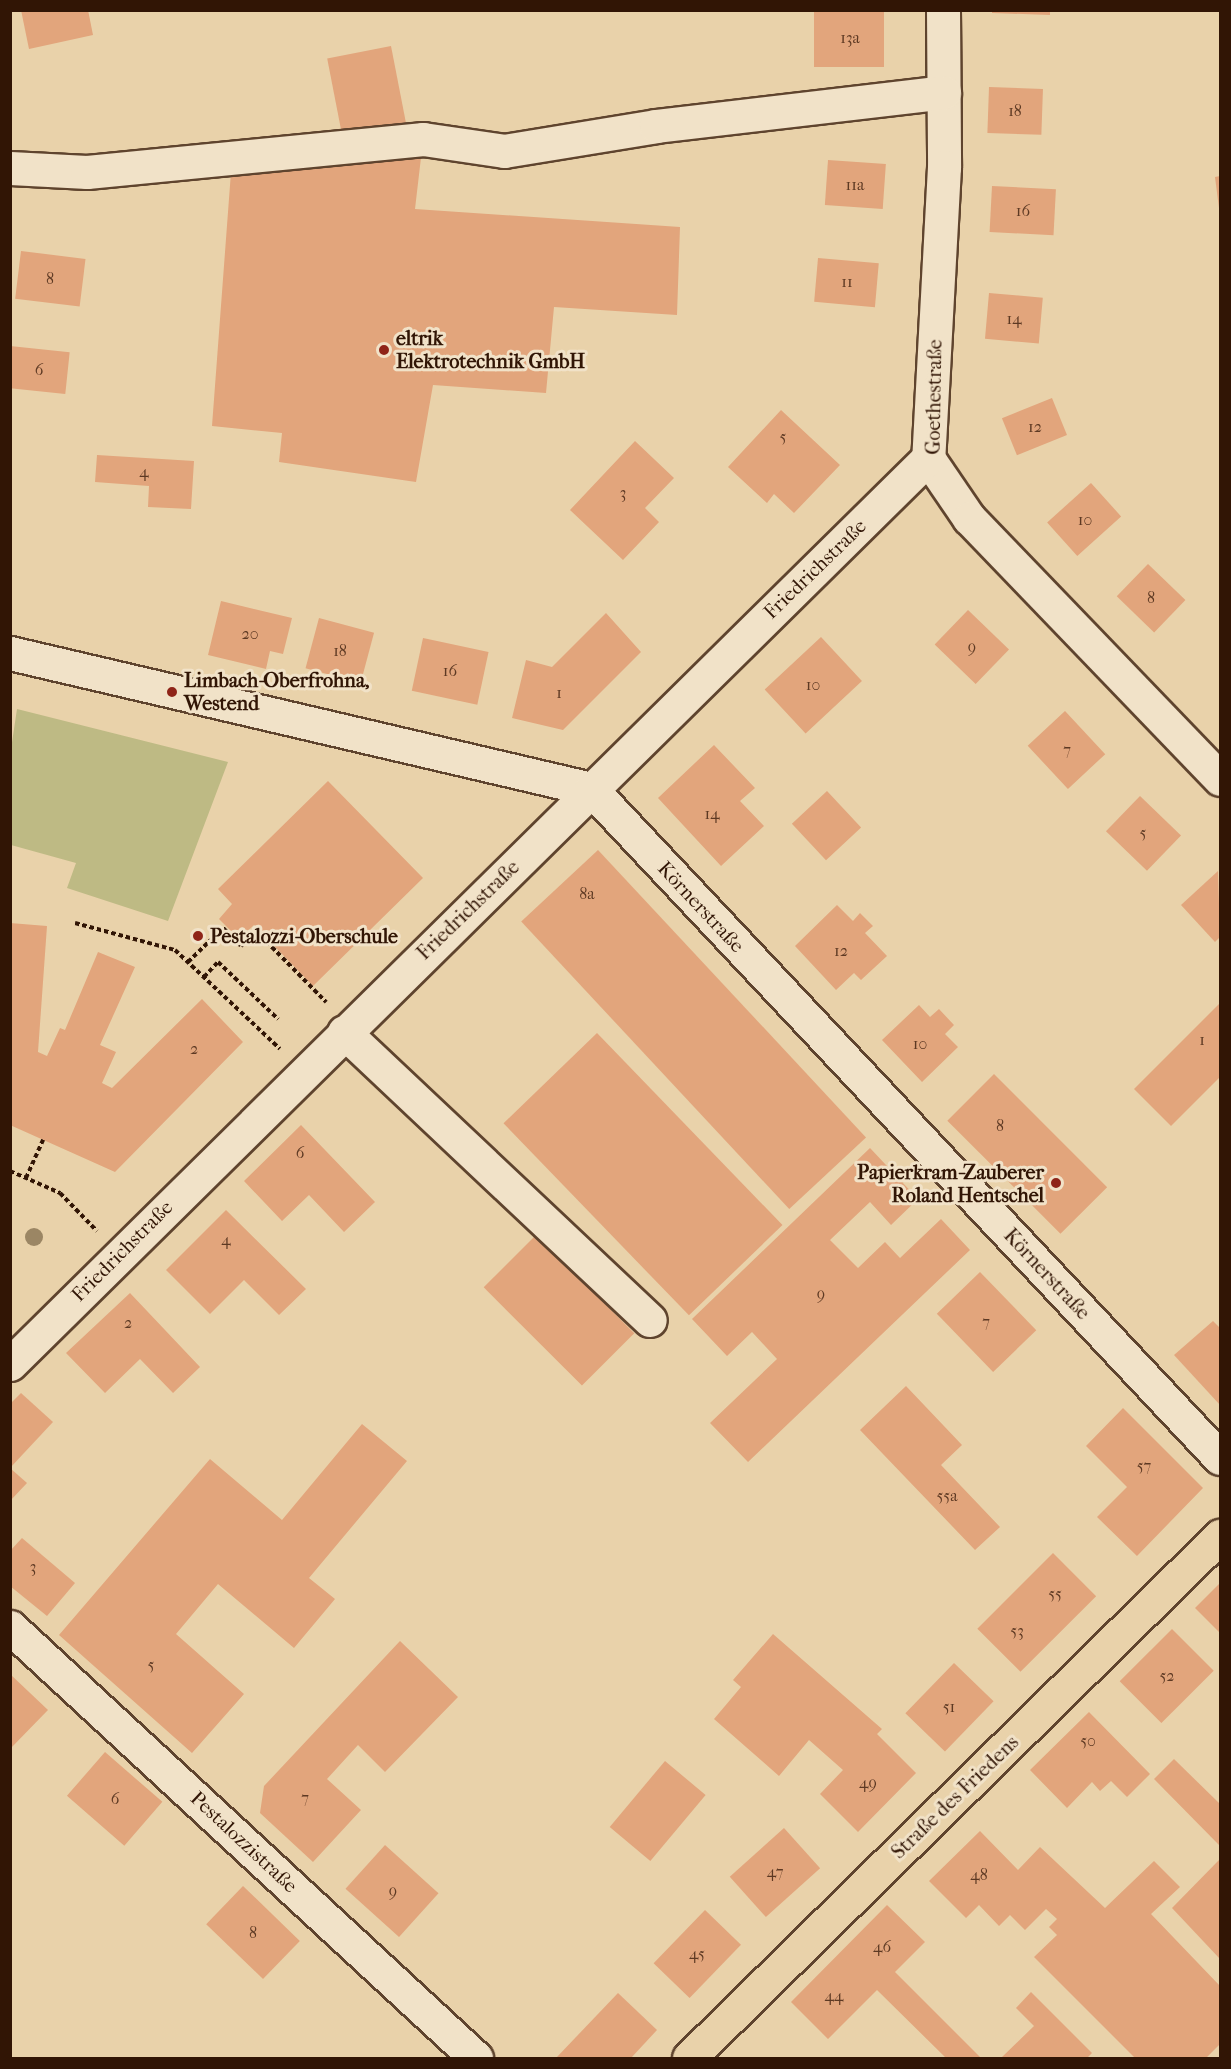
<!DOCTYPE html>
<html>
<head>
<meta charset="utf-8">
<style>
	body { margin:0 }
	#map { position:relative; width:1231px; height:2069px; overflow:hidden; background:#e9d2aa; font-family:"IM FELL French Canon",serif }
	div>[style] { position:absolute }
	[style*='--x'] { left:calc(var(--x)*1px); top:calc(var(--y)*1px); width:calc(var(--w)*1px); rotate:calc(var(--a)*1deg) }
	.green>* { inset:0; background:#beba84 }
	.building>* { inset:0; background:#e2a57c; transform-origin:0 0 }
	.path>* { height:4px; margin-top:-2px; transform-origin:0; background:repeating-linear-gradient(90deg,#311505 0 4.5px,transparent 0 7.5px) }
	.roads { filter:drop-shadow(2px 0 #5f442e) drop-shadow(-2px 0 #5f442e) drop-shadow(0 2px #5f442e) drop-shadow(0 -2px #5f442e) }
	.minor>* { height:33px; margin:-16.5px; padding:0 16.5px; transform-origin:16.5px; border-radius:16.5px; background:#f1e2c8 }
	.major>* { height:33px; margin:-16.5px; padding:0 16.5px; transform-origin:16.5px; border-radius:16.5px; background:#e9d2aa }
	.trees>* { width:18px; height:18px; margin:-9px; border-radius:50%; background:#9b8664 }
	.dots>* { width:16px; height:16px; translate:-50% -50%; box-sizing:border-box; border:3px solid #f1e2c8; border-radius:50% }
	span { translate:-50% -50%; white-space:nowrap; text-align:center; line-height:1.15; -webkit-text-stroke:6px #f1e2c8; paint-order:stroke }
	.number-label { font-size:16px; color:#5d3923 }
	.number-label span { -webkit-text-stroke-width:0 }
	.poi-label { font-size:20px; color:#311505; font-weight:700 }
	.left { translate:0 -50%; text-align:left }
	.right { translate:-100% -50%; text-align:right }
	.street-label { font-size:20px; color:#311505 }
	.frame { position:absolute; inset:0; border:12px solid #311505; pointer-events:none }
</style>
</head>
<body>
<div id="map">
	<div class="green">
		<div style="clip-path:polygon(17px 709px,228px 762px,168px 921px,67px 888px,76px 863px,11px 845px,11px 749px)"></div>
	</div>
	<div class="building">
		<div style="clip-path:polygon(21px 10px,88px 10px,93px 35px,29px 49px)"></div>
		<div style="left:814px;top:10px;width:70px;height:57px"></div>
		<div style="clip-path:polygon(992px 10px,1050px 10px,1050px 15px,992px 13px)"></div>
		<div style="left:391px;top:46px;width:78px;height:65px;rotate:79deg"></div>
		<div style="left:989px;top:87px;width:54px;height:46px;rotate:2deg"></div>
		<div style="clip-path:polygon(422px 149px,415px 209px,680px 227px,677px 315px,554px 307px,546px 393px,433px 385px,416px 482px,279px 462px,282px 433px,212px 426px,231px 172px)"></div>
		<div style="left:828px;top:160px;width:58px;height:45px;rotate:4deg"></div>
		<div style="clip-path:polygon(1220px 176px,1220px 208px,1219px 208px,1215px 177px)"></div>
		<div style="left:992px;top:186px;width:64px;height:46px;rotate:3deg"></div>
		<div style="left:21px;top:251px;width:65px;height:48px;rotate:7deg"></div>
		<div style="left:818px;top:258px;width:61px;height:44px;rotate:5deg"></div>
		<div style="left:989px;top:293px;width:54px;height:46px;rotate:5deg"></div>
		<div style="left:10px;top:346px;width:60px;height:42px;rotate:6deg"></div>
		<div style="left:1052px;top:398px;width:40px;height:54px;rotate:68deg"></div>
		<div style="clip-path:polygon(781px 410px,840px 465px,794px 513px,774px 494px,767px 503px,728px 467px)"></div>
		<div style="clip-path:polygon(635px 441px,674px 478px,645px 508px,659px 522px,623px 560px,570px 510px)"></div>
		<div style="clip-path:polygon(97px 455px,194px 461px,191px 509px,148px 507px,149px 486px,95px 482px)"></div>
		<div style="left:1091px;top:483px;width:45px;height:59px;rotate:48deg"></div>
		<div style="left:1148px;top:564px;width:52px;height:45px;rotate:44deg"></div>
		<div style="clip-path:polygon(221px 601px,292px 618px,283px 654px,270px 651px,266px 669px,208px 655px)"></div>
		<div style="left:968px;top:610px;width:57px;height:48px;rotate:44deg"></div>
		<div style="clip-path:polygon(606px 613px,641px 652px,563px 730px,512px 718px,526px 660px,552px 667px)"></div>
		<div style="left:319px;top:618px;width:57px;height:52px;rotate:15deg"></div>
		<div style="left:821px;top:637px;width:60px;height:77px;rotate:47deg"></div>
		<div style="left:423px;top:638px;width:67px;height:54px;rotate:12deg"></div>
		<div style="left:1065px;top:711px;width:59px;height:51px;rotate:47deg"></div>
		<div style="clip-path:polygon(714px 745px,755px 788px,740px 801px,764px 826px,721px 866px,658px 798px)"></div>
		<div style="clip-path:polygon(328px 781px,423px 878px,313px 986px,254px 925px,239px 939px,219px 919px,232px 904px,218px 889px)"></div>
		<div style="left:827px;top:791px;width:50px;height:48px;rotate:47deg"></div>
		<div style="left:1140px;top:796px;width:57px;height:49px;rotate:44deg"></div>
		<div style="left:598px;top:850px;width:393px;height:105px;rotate:47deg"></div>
		<div style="clip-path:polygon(1218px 871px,1220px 937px,1215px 942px,1181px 905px)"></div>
		<div style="clip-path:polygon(837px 905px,853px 921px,860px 913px,873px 926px,865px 933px,887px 956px,861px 980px,854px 973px,836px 990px,795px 946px)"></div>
		<div style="clip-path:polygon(10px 923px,47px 926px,38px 1052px,47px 1056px,60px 1028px,65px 1030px,98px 952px,135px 967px,100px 1045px,116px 1052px,102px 1083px,112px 1088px,202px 999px,243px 1042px,115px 1172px,10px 1125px)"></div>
		<div style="clip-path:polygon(1220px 1003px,1220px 1077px,1171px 1126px,1134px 1089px)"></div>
		<div style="clip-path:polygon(919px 1005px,930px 1017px,939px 1009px,954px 1025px,945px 1034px,958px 1047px,922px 1082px,882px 1040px)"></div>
		<div style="left:597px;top:1033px;width:267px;height:130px;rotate:46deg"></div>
		<div style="left:994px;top:1074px;width:160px;height:66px;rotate:45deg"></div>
		<div style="clip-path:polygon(301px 1125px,375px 1202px,344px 1232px,309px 1195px,282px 1221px,244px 1181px)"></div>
		<div style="clip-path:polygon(870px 1148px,918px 1199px,891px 1225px,870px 1202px,830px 1240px,858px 1268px,885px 1242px,900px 1258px,941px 1219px,970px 1250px,748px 1462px,710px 1423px,777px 1359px,752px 1332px,727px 1356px,692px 1319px)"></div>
		<div style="clip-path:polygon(226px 1210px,306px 1289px,279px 1315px,244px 1280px,210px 1314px,166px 1270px)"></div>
		<div style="left:536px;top:1235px;width:139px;height:74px;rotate:45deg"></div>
		<div style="left:980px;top:1272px;width:81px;height:60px;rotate:46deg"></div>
		<div style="clip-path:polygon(130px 1293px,200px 1367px,173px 1393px,140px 1359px,105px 1393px,66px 1353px)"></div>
		<div style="clip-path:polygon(1213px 1321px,1220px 1328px,1220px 1405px,1174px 1355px)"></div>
		<div style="clip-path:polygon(906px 1386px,962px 1445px,941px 1465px,1000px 1527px,975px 1550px,860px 1430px)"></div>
		<div style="clip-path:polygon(21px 1393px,53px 1422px,10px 1468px,10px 1404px)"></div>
		<div style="clip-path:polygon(1123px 1408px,1203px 1488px,1137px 1556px,1097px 1517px,1127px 1487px,1086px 1446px)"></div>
		<div style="clip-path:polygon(362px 1424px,407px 1461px,309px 1578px,335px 1599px,294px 1648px,218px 1584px,176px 1634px,244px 1694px,192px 1753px,59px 1635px,210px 1459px,282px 1520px)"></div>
		<div style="clip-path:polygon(10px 1468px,27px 1483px,10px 1501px)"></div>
		<div style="clip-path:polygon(22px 1538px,75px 1583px,47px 1616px,10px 1586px,10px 1551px)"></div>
		<div style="left:1053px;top:1553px;width:61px;height:107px;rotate:45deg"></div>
		<div style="clip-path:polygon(1220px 1583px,1220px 1633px,1195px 1608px)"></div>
		<div style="left:1172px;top:1629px;width:59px;height:74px;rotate:45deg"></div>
		<div style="clip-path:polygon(773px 1634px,882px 1729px,877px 1734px,916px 1773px,858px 1832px,820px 1794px,843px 1770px,809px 1740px,779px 1776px,714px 1719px,741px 1687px,733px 1680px)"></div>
		<div style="clip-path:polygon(400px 1641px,458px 1697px,385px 1772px,358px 1745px,327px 1779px,361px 1810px,313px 1862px,260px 1813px,264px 1786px)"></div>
		<div style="left:954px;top:1663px;width:55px;height:70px;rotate:44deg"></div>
		<div style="clip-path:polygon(10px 1674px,48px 1710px,10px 1749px)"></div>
		<div style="clip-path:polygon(1089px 1712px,1150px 1774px,1127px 1797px,1111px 1781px,1100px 1791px,1092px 1782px,1067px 1808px,1030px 1770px)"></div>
		<div style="left:105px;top:1752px;width:76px;height:58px;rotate:41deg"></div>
		<div style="clip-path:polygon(1174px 1759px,1220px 1804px,1220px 1846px,1154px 1779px)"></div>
		<div style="left:665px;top:1761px;width:53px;height:86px;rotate:40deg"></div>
		<div style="left:784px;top:1828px;width:54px;height:73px;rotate:48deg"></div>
		<div style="clip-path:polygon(980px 1831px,1018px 1870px,1040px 1847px,1105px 1908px,1154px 1861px,1180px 1887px,1151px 1914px,1220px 1986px,1220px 2044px,1206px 2058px,1135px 2058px,1034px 1957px,1057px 1935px,1049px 1927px,1057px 1919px,1046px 1909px,1025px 1930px,1010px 1915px,999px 1926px,979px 1905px,966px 1918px,929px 1881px)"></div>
		<div style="left:385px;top:1845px;width:72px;height:59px;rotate:42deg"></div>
		<div style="clip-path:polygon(1220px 1859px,1220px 1959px,1172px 1908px)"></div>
		<div style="left:243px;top:1886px;width:79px;height:53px;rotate:44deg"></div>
		<div style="clip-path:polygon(887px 1905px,925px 1942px,895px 1972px,981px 2058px,946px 2058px,877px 1990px,828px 2039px,791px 2002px)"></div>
		<div style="left:705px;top:1910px;width:50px;height:74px;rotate:44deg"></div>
		<div style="clip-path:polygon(1031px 1992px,1092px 2053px,1087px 2058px,1001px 2058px,1034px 2026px,1016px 2008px)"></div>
		<div style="clip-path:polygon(618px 1993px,657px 2030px,631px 2058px,556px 2058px)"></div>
	</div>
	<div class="path">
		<div style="--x:75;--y:923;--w:104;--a:15.1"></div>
		<div style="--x:175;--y:950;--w:144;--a:43.3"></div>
		<div style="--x:188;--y:962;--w:49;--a:-44.2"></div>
		<div style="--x:223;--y:928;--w:25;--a:45"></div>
		<div style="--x:241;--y:946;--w:21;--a:-45"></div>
		<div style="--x:256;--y:931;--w:100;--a:45.4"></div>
		<div style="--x:204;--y:977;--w:21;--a:-47"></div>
		<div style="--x:218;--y:962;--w:83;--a:43.5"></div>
		<div style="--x:10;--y:1171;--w:55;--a:23.7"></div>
		<div style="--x:60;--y:1193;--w:53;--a:45.8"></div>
		<div style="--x:26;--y:1178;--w:42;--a:-65.9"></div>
	</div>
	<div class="roads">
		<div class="minor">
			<div style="--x:943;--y:10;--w:157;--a:89.6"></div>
			<div style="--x:944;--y:167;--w:291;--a:93.1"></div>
			<div style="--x:928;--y:458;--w:73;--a:55.7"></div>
			<div style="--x:969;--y:518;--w:362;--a:46.1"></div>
			<div style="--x:10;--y:168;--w:77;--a:3"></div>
			<div style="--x:87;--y:172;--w:338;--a:-5.6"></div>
			<div style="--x:423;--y:139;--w:82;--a:8.4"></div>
			<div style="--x:504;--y:151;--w:154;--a:-9.3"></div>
			<div style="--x:656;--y:126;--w:290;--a:-6.7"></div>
			<div style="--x:10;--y:653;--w:597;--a:13.17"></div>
			<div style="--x:591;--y:789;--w:918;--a:46.77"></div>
			<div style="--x:344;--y:1032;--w:420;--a:43.3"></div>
			<div style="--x:10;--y:1364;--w:1290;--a:-44.62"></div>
			<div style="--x:10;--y:1627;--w:635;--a:42.77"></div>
		</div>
		<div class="major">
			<div style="--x:689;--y:2058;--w:745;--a:-44.51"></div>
		</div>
	</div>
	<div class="trees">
		<div style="left:34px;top:1237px"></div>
	</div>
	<div class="dots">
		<div style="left:384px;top:350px;background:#8f2418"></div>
		<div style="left:172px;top:692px;background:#8f2418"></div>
		<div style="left:198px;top:936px;background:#8f2418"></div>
		<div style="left:1056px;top:1183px;background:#8f2418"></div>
	</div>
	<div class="number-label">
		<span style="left:850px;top:38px">13a</span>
		<span style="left:1015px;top:111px">18</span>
		<span style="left:855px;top:185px">11a</span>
		<span style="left:1023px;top:211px">16</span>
		<span style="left:50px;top:279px">8</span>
		<span style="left:847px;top:282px">11</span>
		<span style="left:1014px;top:319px">14</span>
		<span style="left:39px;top:370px">6</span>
		<span style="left:1035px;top:427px">12</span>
		<span style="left:783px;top:437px">5</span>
		<span style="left:144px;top:472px">4</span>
		<span style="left:623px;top:493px">3</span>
		<span style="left:1085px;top:520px">10</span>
		<span style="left:1151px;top:598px">8</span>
		<span style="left:250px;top:634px">20</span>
		<span style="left:972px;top:647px">9</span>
		<span style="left:340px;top:651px">18</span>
		<span style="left:450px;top:671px">16</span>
		<span style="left:813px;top:685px">10</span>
		<span style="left:559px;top:693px">1</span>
		<span style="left:1067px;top:750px">7</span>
		<span style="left:712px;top:814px">14</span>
		<span style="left:1143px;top:833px">5</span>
		<span style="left:587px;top:894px">8a</span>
		<span style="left:841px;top:951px">12</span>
		<span style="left:1202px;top:1040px">1</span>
		<span style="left:920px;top:1044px">10</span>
		<span style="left:194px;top:1049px">2</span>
		<span style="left:1000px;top:1126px">8</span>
		<span style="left:300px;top:1153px">6</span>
		<span style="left:226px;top:1240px">4</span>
		<span style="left:821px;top:1294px">9</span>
		<span style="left:986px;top:1322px">7</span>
		<span style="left:128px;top:1323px">2</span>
		<span style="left:1144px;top:1466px">57</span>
		<span style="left:947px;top:1496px">55a</span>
		<span style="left:33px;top:1567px">3</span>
		<span style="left:1055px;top:1594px">55</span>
		<span style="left:1017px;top:1631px">53</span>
		<span style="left:151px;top:1665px">5</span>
		<span style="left:1167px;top:1676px">52</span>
		<span style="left:949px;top:1707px">51</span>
		<span style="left:1088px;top:1741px">50</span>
		<span style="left:868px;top:1783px">49</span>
		<span style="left:305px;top:1798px">7</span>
		<span style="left:115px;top:1799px">6</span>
		<span style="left:775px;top:1872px">47</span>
		<span style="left:979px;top:1875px">48</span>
		<span style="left:393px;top:1891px">9</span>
		<span style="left:253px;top:1933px">8</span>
		<span style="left:882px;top:1947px">46</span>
		<span style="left:697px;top:1954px">45</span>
		<span style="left:834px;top:1996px">44</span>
	</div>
	<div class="poi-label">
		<span class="left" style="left:396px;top:350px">eltrik<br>Elektrotechnik GmbH</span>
		<span class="left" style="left:184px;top:692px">Limbach-Oberfrohna,<br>Westend</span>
		<span class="left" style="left:210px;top:936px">Pestalozzi-Oberschule</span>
		<span class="right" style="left:1044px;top:1184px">Papierkram-Zauberer<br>Roland Hentschel</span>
	</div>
	<div class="street-label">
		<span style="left:934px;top:397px;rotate:-89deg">Goethestraße</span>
		<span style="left:815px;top:569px;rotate:-44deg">Friedrichstraße</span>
		<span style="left:701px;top:907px;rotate:47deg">Körnerstraße</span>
		<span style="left:468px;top:910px;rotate:-44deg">Friedrichstraße</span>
		<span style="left:122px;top:1251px;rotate:-45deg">Friedrichstraße</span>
		<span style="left:1047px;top:1274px;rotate:47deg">Körnerstraße</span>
		<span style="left:955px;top:1797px;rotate:-44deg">Straße des Friedens</span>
		<span style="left:244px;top:1842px;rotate:43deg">Pestalozzistraße</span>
	</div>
	<div class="frame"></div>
</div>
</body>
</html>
